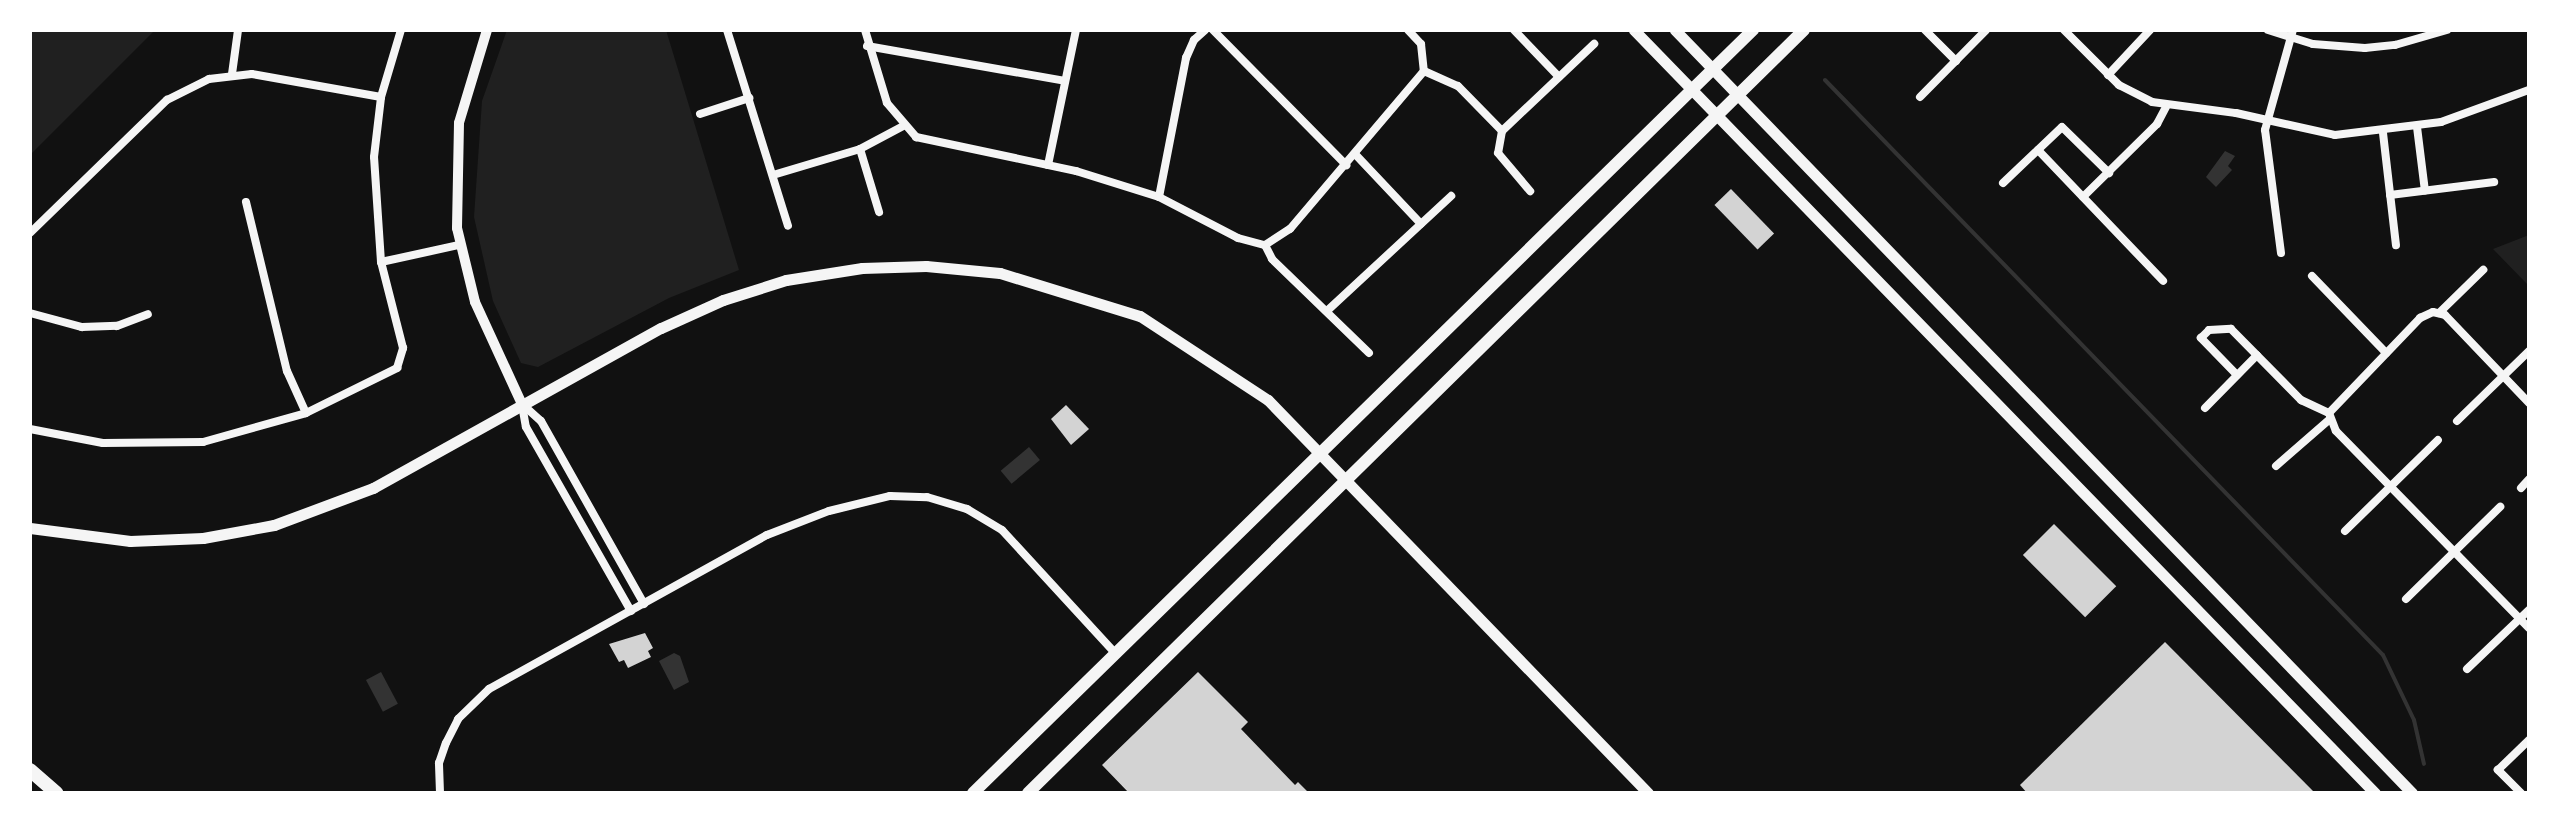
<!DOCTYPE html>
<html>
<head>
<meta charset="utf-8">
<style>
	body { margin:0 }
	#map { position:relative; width:2559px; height:823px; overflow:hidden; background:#111; font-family:Overpass,sans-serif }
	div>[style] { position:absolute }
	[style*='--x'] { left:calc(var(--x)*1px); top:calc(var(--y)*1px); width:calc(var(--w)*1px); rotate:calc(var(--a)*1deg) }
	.green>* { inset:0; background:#202020 }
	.water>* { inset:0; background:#333; transform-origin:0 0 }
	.stream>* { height:4px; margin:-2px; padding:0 2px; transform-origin:2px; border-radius:2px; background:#333 }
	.building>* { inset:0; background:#d3d3d3; transform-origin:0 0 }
	.minor>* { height:8px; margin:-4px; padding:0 4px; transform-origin:4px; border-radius:4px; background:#f5f5f5 }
	.tertiary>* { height:10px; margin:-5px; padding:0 5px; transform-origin:5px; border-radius:5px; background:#f5f5f5 }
	.secondary>* { height:11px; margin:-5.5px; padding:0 5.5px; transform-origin:5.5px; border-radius:5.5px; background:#f5f5f5 }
	.primary>* { height:12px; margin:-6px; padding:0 6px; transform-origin:6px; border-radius:6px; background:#f5f5f5 }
	.motorway>* { height:14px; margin:-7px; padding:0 7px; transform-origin:7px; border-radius:7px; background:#f5f5f5 }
	span { translate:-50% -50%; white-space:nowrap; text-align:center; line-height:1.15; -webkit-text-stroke:8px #fff; paint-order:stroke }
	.frame { position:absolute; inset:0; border:32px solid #fff; pointer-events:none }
</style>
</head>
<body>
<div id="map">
	<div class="green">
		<div style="clip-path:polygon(30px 30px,155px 30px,30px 155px)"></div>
		<div style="clip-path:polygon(507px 30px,666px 30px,739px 270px,669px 298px,538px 367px,521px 363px,493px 301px,474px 217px,482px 101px)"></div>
		<div style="clip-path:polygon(2529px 235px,2529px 286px,2493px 249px)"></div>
	</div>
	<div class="water">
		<div style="clip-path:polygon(2225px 151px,2235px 156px,2228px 166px,2232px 170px,2216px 187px,2206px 177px)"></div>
		<div style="left:1029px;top:447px;width:17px;height:37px;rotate:50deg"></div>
		<div style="clip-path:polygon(674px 653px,680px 656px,689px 682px,674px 690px,659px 661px)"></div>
		<div style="left:381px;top:672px;width:36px;height:17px;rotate:62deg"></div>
	</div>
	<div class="stream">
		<div style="--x:1825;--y:80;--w:801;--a:45.86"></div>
		<div style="--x:2383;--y:655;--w:72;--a:64.5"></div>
		<div style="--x:2414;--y:720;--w:45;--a:77.2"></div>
	</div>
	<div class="building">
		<div style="left:1731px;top:189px;width:62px;height:23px;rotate:46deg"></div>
		<div style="clip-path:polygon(1066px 405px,1089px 429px,1071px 445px,1051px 419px)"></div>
		<div style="left:2054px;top:524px;width:88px;height:44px;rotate:45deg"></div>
		<div style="clip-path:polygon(645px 633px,653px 648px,648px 651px,651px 657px,628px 668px,624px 660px,619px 662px,609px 644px)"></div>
		<div style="clip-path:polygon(2165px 642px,2315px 793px,2027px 793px,2020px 785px)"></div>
		<div style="clip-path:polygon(1198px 672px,1248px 722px,1241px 729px,1295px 785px,1298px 782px,1309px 793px,1129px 793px,1102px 765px)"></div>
	</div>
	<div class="minor">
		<div style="--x:727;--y:30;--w:205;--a:72.7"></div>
		<div style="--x:865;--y:30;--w:76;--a:73.2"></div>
		<div style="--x:887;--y:103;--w:45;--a:49.5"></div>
		<div style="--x:916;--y:137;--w:164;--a:12"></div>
		<div style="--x:1076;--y:171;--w:87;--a:17.4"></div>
		<div style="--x:1159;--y:197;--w:89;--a:27.4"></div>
		<div style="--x:1238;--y:238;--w:28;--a:15"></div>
		<div style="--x:1265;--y:245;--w:16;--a:63"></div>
		<div style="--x:1272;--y:259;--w:135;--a:44.1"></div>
		<div style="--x:1213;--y:30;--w:190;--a:45.4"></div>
		<div style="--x:1408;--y:30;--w:19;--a:47"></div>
		<div style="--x:1421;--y:44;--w:27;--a:84"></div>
		<div style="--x:1424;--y:71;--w:37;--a:24"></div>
		<div style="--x:1458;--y:86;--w:63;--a:45.6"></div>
		<div style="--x:1502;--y:131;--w:22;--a:100"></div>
		<div style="--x:1498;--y:153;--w:50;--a:49.9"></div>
		<div style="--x:1514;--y:30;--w:65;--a:46.2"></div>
		<div style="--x:1925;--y:30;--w:44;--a:45"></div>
		<div style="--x:2064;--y:30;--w:78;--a:45"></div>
		<div style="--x:2119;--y:85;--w:37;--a:27"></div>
		<div style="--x:2152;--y:102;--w:85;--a:7.5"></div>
		<div style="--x:2236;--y:113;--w:101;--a:12.5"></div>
		<div style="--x:2335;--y:135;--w:107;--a:-7"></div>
		<div style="--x:2441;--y:122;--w:94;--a:-20"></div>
		<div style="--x:2268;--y:30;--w:47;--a:17.3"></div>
		<div style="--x:2313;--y:44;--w:52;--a:4.4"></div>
		<div style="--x:2365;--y:48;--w:30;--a:-6"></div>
		<div style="--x:2395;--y:45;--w:54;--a:-16.1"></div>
		<div style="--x:867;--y:46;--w:201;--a:10"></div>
		<div style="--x:232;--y:74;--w:44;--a:-82.2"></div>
		<div style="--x:2108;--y:75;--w:62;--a:-47"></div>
		<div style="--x:1920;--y:97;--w:94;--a:-45.4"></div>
		<div style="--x:700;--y:114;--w:52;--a:-18.1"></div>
		<div style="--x:2417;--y:127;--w:64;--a:82.9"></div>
		<div style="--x:1502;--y:131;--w:127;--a:-43.4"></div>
		<div style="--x:2383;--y:133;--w:113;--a:83.4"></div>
		<div style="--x:860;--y:149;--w:66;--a:73.2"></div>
		<div style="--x:2038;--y:150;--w:181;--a:46.3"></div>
		<div style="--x:1355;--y:154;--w:96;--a:46.7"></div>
		<div style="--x:1048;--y:165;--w:138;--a:-78.3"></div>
		<div style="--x:773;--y:175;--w:91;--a:-16.6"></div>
		<div style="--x:860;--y:149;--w:49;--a:-28.1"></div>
		<div style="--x:2003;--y:183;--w:81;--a:-43.5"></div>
		<div style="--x:2062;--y:127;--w:66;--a:44.4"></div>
		<div style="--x:2390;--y:195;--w:105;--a:-7.1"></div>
		<div style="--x:1159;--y:197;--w:142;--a:-79"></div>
		<div style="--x:1186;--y:58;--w:20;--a:-66"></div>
		<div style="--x:1194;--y:40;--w:15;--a:-42"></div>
		<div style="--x:2083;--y:197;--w:104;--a:-44.6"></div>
		<div style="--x:2157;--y:124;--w:19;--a:-62"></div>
		<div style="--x:246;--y:202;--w:174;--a:76.4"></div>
		<div style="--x:287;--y:371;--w:46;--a:65.7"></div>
		<div style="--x:30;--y:233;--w:191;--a:-44.2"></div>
		<div style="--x:167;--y:100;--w:47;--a:-26.6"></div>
		<div style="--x:209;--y:79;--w:43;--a:-6.6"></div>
		<div style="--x:252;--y:74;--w:131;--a:10.1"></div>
		<div style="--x:1265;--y:245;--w:30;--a:-33"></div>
		<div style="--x:1290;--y:229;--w:207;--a:-49.7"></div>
		<div style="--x:2281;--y:253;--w:124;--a:-97.4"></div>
		<div style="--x:2265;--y:130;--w:104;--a:-74.4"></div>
		<div style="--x:381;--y:262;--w:80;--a:-12.3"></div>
		<div style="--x:2312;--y:276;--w:107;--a:46.1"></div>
		<div style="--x:1328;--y:310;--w:168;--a:-42.8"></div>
		<div style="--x:30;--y:313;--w:54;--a:15.1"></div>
		<div style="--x:82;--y:327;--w:35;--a:-2"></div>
		<div style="--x:117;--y:326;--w:33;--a:-21"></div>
		<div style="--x:2439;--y:313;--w:62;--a:-44.3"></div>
		<div style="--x:2237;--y:375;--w:52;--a:-134.2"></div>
		<div style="--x:2201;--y:338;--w:11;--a:-45"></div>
		<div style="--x:2209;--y:330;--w:22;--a:-3"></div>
		<div style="--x:2231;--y:329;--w:100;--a:45.4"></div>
		<div style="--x:2301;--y:400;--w:31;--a:25"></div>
		<div style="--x:522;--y:404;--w:25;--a:42"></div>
		<div style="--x:541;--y:421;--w:210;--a:60.6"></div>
		<div style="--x:522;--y:405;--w:22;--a:80"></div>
		<div style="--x:526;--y:427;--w:212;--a:60.3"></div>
		<div style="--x:2205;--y:408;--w:74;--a:-45.5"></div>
		<div style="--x:2329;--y:413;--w:19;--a:69"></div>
		<div style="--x:2336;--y:431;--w:276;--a:45.6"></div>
		<div style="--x:2329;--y:413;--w:132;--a:-46.2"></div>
		<div style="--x:2420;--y:318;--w:14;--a:-25"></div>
		<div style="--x:2433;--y:312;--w:12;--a:14"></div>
		<div style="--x:2445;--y:315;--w:122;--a:46.3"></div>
		<div style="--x:2457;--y:421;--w:100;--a:-44.2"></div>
		<div style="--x:30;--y:429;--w:74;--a:10.9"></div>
		<div style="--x:103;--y:443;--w:100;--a:-0.6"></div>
		<div style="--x:203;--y:442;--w:107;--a:-15.7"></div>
		<div style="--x:306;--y:413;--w:102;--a:-26.3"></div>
		<div style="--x:397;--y:368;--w:21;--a:-73"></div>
		<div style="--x:403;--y:348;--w:89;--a:-104.3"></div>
		<div style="--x:381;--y:262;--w:105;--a:-93.8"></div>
		<div style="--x:374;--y:157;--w:60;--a:-83.3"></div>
		<div style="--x:381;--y:97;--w:70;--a:-73.4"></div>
		<div style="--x:2276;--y:466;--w:70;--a:-41"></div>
		<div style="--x:2521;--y:488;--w:12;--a:-48"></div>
		<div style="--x:2345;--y:531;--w:130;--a:-44.4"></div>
		<div style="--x:2406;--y:599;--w:132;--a:-44.4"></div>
		<div style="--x:2467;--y:669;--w:86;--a:-43.6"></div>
		<div style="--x:440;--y:793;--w:30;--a:-92"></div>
		<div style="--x:439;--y:763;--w:21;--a:-71"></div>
		<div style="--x:446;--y:743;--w:27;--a:-63"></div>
		<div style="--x:458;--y:719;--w:43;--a:-44.1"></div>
		<div style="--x:489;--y:689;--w:318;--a:-29"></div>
		<div style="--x:767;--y:535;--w:66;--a:-21.2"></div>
		<div style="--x:829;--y:511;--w:63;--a:-13.8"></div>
		<div style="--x:890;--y:496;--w:37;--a:2"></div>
		<div style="--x:927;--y:497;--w:42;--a:16.7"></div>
		<div style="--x:967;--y:509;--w:41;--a:31"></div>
		<div style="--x:1002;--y:530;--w:167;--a:47.4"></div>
		<div style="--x:2521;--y:793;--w:33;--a:-135"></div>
		<div style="--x:2498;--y:770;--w:43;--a:-44.1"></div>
	</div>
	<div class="tertiary">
		<div style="--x:487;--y:30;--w:97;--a:106.8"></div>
		<div style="--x:459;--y:123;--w:105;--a:91.1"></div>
		<div style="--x:457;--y:228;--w:76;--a:76.3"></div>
		<div style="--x:475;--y:302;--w:112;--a:65.3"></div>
	</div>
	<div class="secondary">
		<div style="--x:1634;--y:30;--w:1064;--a:45.84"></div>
		<div style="--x:1675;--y:30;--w:1061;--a:45.99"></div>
		<div style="--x:30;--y:528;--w:101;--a:7.4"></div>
		<div style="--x:130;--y:541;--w:73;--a:-2.4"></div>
		<div style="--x:203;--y:538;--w:72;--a:-10.4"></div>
		<div style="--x:274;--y:525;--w:106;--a:-20.5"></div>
		<div style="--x:373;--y:488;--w:329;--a:-29.1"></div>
		<div style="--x:661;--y:328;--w:68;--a:-24.3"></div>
		<div style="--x:723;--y:300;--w:66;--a:-17.6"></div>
		<div style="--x:786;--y:280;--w:77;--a:-9"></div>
		<div style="--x:862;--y:268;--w:64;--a:-1.8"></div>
		<div style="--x:926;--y:266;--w:74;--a:5.4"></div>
		<div style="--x:1000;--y:273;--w:146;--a:17.1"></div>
		<div style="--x:1140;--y:316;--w:153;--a:33.3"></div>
		<div style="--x:1268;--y:400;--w:547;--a:45.96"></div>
	</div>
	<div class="primary">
		<div style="--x:973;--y:793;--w:1091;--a:-44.37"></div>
		<div style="--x:1028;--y:793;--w:1088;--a:-44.52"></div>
	</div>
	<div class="motorway">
		<div style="--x:30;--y:770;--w:35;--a:41"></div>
	</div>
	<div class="frame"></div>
</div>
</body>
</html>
